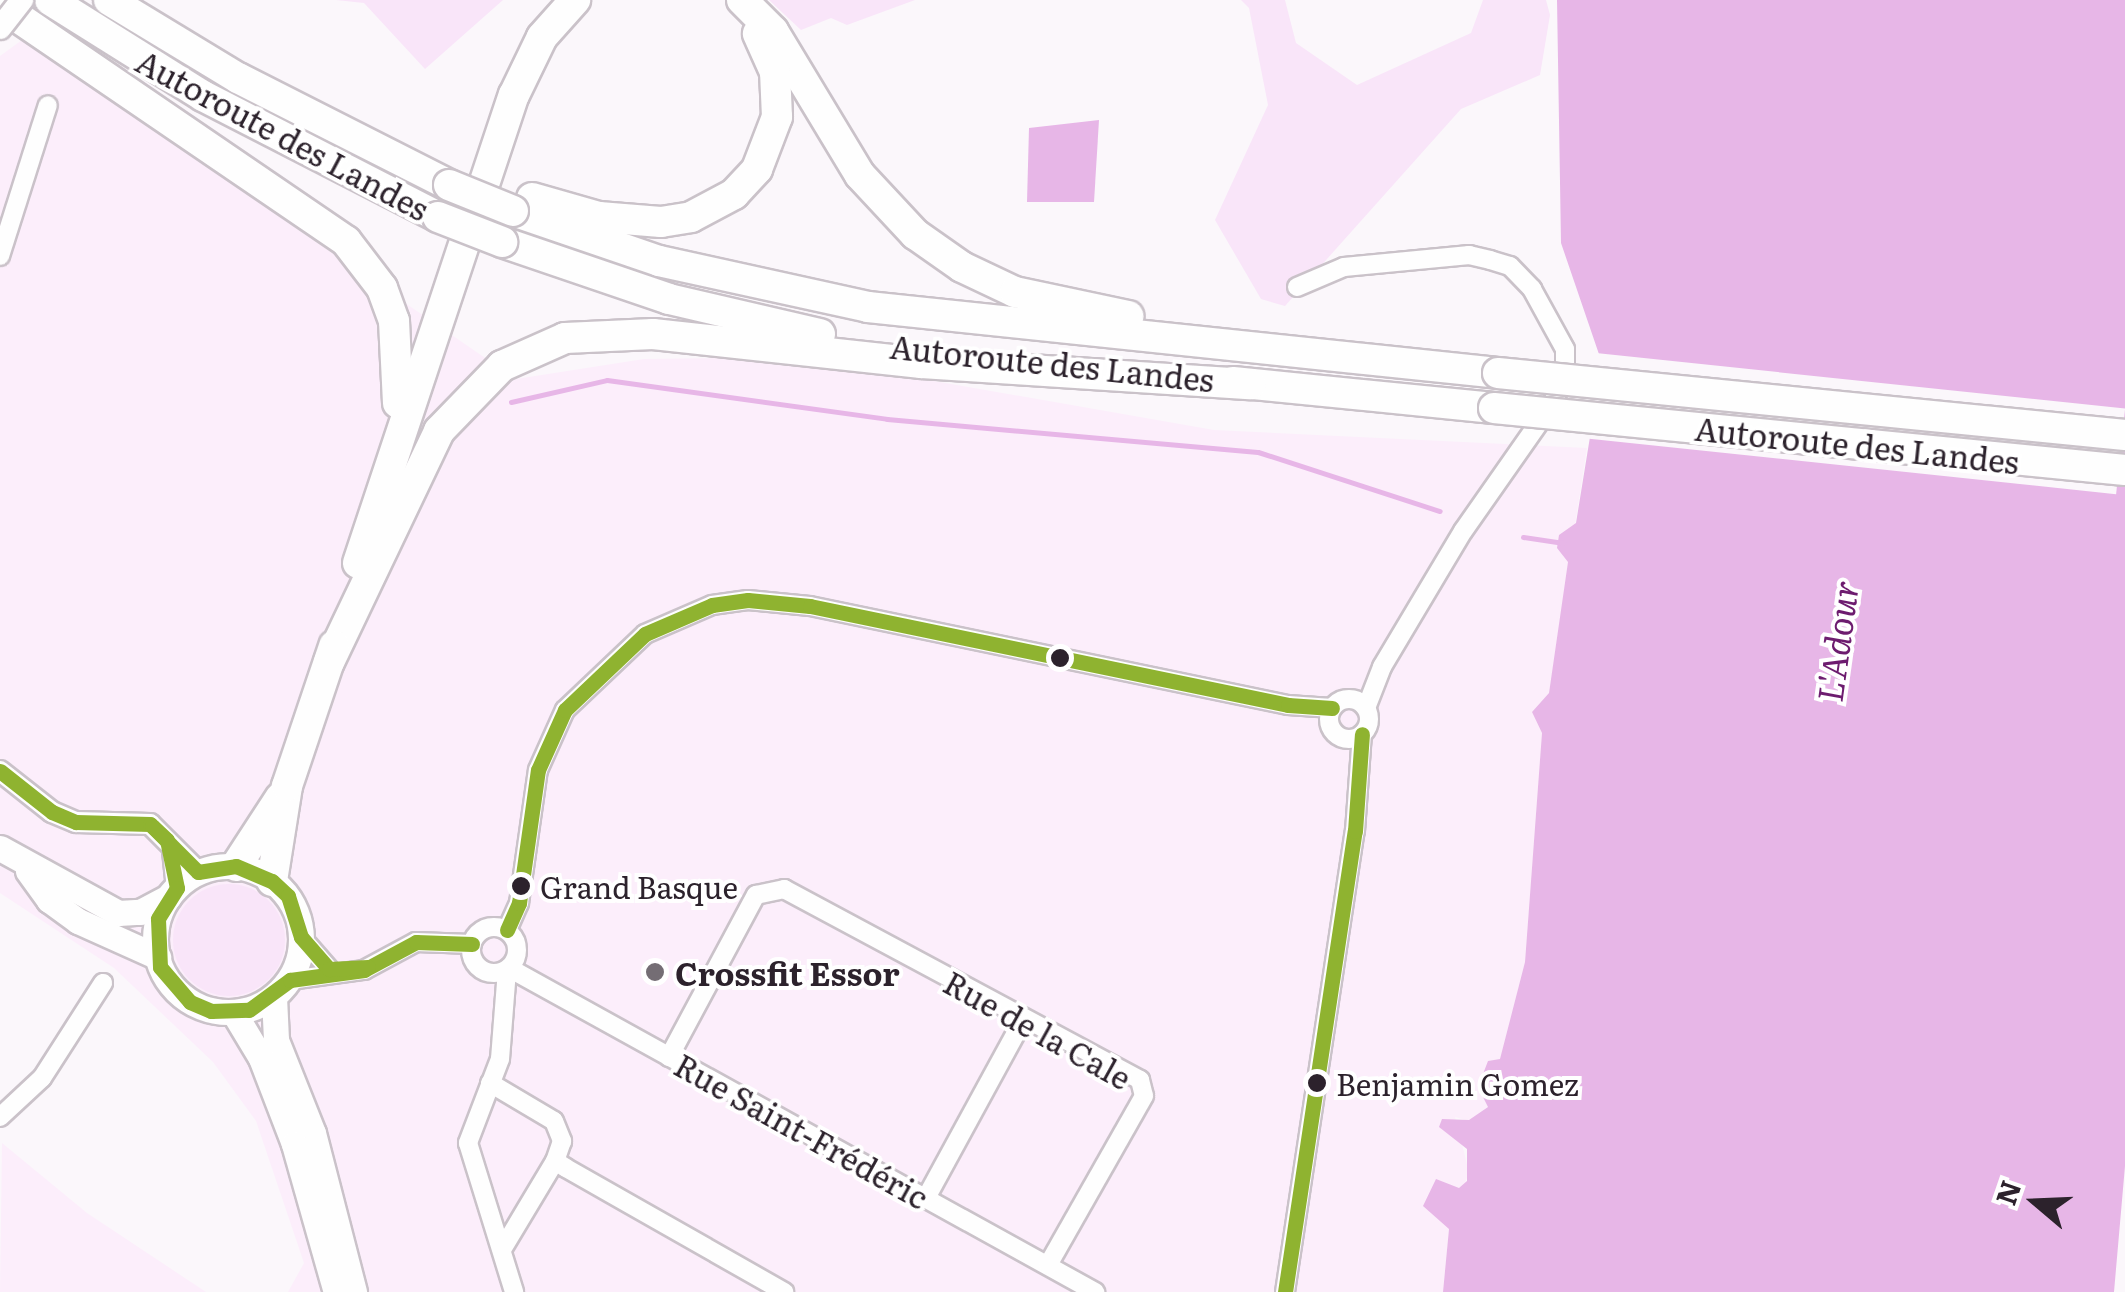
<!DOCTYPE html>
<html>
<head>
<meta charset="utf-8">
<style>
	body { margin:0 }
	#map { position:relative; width:2125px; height:1292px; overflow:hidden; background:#fbf7fb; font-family:Literata,serif }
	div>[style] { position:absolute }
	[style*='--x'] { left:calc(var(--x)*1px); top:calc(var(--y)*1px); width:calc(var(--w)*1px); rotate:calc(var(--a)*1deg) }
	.built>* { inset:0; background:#fceefb }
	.green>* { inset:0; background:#f9e5f9 }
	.round { border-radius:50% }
	.water>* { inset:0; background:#e7b6e7 }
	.pier>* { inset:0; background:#fbf7fb; transform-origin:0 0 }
	.stream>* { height:5px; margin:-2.5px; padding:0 2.5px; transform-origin:2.5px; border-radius:2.5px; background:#e7b6e7 }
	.roads { filter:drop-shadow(2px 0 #cac2c9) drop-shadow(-2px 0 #cac2c9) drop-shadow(0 2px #cac2c9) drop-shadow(0 -2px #cac2c9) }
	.minor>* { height:18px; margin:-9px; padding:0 9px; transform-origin:9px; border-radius:9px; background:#fefefe }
	.minor>.ring { margin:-9px; padding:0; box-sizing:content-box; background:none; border:18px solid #fefefe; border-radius:50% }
	.tertiary>* { height:20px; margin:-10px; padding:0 10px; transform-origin:10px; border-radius:10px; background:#fefefe }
	.primary>* { height:25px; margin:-12.5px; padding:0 12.5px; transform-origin:12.5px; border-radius:12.5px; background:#fefefe }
	.primary>.ring { margin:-12.5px; padding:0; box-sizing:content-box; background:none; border:25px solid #fefefe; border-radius:50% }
	.motorway>* { height:30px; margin:-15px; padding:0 15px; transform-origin:15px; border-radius:15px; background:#fefefe }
	.bridges { filter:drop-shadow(2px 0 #cac2c9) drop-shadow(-2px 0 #cac2c9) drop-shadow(0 2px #cac2c9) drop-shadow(0 -2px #cac2c9) }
	.secondary-bridge>* { height:22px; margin:-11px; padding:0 11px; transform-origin:11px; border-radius:11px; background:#fefefe }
	.motorway-bridge>* { height:30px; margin:-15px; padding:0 15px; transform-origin:15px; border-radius:15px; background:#fefefe }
	.bus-1>* { height:15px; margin:-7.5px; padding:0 7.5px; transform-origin:7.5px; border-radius:7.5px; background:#8fb330 }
	.dots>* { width:28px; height:28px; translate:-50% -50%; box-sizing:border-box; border:5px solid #fff; border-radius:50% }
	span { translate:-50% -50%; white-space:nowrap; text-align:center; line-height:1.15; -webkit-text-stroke:8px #fff; paint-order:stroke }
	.bus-label { font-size:30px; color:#2c222c }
	.left { translate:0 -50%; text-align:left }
	.street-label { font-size:32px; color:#2c222c }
	.poi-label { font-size:32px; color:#2c222c; font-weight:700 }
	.water-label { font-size:35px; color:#6d1c6f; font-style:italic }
	.north { position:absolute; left:1985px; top:1152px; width:100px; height:100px; -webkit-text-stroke:8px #fff; paint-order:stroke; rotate:289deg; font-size:28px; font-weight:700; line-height:40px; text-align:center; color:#2c222c }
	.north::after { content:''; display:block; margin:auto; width:35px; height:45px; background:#2c222c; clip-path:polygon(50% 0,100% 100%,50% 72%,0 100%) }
</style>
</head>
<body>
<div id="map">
	<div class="built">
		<div style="clip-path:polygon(22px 40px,516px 379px,644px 359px,797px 357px,1214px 430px,1587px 448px,1549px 693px,1532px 712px,1542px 733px,1525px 962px,1488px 1107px,1469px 1121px,1455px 1117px,1469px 1172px,1449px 1229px,1443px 1292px,288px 1292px,304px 1263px,256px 1121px,213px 1062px,114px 968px,0 893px,0 56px)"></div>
		<div style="clip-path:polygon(2px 1143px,87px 1213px,206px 1292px,0 1292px)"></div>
	</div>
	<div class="green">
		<div style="clip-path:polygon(336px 0,503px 0,425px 69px,364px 3px)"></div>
		<div style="clip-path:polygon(769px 0,915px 0,847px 25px,831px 18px,801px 30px)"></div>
		<div style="clip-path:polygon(1241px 0,1285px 0,1296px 43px,1357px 85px,1471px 33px,1483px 0,1546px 0,1550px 15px,1540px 75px,1461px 109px,1285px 306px,1261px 299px,1215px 220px,1268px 105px,1249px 8px)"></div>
		<div class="round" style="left:173px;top:884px;width:112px;height:112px"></div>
	</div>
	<div class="water">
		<div style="clip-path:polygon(1557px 0,2125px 0,2125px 1166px,2114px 1292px,1443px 1292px,1449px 1229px,1423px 1206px,1436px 1179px,1459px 1188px,1467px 1181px,1467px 1149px,1439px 1127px,1442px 1119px,1469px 1120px,1488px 1107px,1478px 1087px,1488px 1061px,1500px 1059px,1525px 962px,1542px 733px,1532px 712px,1549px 693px,1568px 562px,1557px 548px,1559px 535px,1576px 523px,1602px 363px,1561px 243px)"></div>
		<div style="clip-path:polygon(1099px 120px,1094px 202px,1027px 202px,1029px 128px)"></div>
	</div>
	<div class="pier">
		<div style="left:1596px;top:353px;width:532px;height:86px;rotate:6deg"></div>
	</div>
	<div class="stream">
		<div style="--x:511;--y:402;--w:98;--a:-12.9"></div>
		<div style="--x:607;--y:380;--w:283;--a:7.9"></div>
		<div style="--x:887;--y:419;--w:372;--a:5.1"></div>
		<div style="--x:1258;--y:452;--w:191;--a:18"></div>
		<div style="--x:1523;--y:537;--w:41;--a:8.3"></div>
	</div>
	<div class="roads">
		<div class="minor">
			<div style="--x:0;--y:256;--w:158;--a:-72.4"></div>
			<div style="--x:1297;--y:287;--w:51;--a:-23.1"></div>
			<div style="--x:1344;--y:267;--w:126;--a:-5.5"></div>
			<div style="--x:1469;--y:255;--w:22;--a:13"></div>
			<div style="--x:1490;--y:260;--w:21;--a:17"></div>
			<div style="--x:1510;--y:266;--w:32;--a:46"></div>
			<div style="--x:1532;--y:289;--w:68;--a:61.2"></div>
			<div style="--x:1565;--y:349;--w:27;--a:90"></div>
			<div style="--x:1565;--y:376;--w:31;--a:115"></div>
			<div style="--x:1552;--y:404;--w:155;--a:125"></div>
			<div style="--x:1463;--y:531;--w:158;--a:120.8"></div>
			<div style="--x:1382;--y:667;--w:44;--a:111.3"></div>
			<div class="ring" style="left:1329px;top:699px;width:22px;height:22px"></div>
			<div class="ring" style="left:471px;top:927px;width:28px;height:28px"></div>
			<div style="--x:507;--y:930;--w:30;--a:-66"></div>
			<div style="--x:519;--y:903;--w:134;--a:-81.9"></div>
			<div style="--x:538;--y:770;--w:66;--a:-65.8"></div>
			<div style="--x:565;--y:710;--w:110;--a:-43.5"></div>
			<div style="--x:645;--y:634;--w:73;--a:-23.4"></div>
			<div style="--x:712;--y:605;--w:36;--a:-8"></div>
			<div style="--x:748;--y:600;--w:62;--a:5.5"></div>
			<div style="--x:810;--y:606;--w:488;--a:11.7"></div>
			<div style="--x:1288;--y:705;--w:44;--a:3.9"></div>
			<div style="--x:301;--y:937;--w:43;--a:48.8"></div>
			<div style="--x:509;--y:968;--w:670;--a:28.94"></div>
			<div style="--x:507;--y:970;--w:89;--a:94.5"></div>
			<div style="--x:500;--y:1059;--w:90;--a:110.9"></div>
			<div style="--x:468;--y:1143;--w:156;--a:72.8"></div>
			<div style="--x:290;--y:980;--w:75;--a:-7.7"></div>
			<div style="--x:364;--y:970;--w:59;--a:-28.3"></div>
			<div style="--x:416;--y:942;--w:56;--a:2"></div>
			<div style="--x:669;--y:1057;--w:184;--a:-61.8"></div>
			<div style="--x:756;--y:895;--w:29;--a:-12"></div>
			<div style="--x:784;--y:889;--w:404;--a:28.2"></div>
			<div style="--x:1140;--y:1080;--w:16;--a:76"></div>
			<div style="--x:1144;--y:1096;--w:194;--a:119.6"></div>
			<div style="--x:490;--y:1083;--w:74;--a:30.7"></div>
			<div style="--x:554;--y:1121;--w:22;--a:68"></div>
			<div style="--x:562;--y:1141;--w:21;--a:109"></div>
			<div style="--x:555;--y:1161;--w:13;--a:32"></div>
			<div style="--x:566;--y:1168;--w:251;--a:29.6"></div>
			<div style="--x:0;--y:1117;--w:57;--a:-42.9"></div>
			<div style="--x:42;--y:1078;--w:113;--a:-57.3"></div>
			<div style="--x:926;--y:1198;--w:203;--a:-61.4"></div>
			<div style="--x:503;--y:1248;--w:101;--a:-59.1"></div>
			<div style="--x:1285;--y:1292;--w:466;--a:-81.4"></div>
			<div style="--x:1355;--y:831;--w:97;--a:-85.9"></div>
		</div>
		<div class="tertiary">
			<div style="--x:0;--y:771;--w:66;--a:38.3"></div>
			<div style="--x:52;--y:812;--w:26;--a:23"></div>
			<div style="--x:76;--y:822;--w:74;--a:1.5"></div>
			<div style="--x:150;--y:824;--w:68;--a:45"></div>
			<div style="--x:173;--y:851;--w:37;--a:84"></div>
		</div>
		<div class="primary">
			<div style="--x:0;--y:848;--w:135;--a:28.8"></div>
			<div style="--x:118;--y:913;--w:22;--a:-3"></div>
			<div style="--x:140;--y:912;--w:32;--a:-28"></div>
			<div class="ring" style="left:155px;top:866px;width:121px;height:121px"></div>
			<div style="--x:28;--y:871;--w:36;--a:54"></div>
			<div style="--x:49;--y:900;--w:36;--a:36"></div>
			<div style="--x:78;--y:921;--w:88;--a:24.2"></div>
			<div style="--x:274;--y:997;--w:43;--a:87.3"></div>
			<div style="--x:276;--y:1040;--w:100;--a:68.3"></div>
			<div style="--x:313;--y:1133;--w:164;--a:75.5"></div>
			<div style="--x:234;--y:1013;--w:52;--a:59"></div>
			<div style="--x:261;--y:1058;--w:92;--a:69"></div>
			<div style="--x:294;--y:1144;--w:154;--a:74.2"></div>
		</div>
		<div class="motorway">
			<div style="--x:50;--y:0;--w:181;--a:32.1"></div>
			<div style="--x:203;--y:96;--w:264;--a:27.2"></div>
			<div style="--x:109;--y:0;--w:151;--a:31.2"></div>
			<div style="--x:238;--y:78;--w:237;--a:26.9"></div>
			<div style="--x:742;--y:0;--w:44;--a:45"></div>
			<div style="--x:773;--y:31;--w:168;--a:58.9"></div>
			<div style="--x:860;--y:175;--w:81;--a:47"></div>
			<div style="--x:915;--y:234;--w:57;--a:35.1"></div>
			<div style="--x:962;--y:267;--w:59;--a:25.3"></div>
			<div style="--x:1015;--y:292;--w:116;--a:12"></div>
			<div style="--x:0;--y:5;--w:419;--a:34.3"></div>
			<div style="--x:346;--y:241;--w:59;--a:52.5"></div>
			<div style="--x:382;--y:288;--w:35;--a:70"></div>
			<div style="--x:394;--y:321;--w:82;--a:87.2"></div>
			<div style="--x:532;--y:198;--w:70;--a:15.8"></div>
			<div style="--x:599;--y:217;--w:62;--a:4.6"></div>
			<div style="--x:661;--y:222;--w:30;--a:-9"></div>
			<div style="--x:691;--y:217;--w:49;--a:-28.1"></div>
			<div style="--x:734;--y:194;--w:34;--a:-47"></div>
			<div style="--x:757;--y:169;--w:56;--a:-69"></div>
			<div style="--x:777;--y:117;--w:45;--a:-92.5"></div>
			<div style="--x:775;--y:72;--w:42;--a:-114.1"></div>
			<div style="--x:513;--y:211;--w:154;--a:18.9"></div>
			<div style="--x:659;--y:261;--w:214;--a:12.4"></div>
			<div style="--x:868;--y:307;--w:633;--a:5.98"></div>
			<div style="--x:502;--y:242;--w:176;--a:18.8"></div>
			<div style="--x:669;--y:299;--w:155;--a:13.1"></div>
			<div style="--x:1233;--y:382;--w:262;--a:5.7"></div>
			<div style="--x:358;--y:563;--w:493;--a:-71.6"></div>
			<div style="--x:514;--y:95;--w:64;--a:-64.2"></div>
			<div style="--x:542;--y:37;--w:50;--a:-48.3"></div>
			<div style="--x:329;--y:662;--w:256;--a:-64.5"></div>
			<div style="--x:439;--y:431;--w:91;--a:-45.9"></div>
			<div style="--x:502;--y:366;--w:69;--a:-24"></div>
			<div style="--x:565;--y:338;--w:88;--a:-2.6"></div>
			<div style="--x:653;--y:334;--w:270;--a:6.2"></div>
			<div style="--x:921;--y:363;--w:330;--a:3.7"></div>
			<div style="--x:236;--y:866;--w:82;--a:-56.9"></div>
			<div style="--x:272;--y:881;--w:96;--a:-81"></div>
			<div style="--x:287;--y:786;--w:148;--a:-71.4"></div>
		</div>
	</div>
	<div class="bridges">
		<div class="secondary-bridge">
			<div style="--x:0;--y:28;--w:36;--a:-52"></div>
		</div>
		<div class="motorway-bridge">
			<div style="--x:449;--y:185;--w:69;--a:22.1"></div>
			<div style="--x:438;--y:217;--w:69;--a:21.3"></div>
			<div style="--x:1498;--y:373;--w:630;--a:5.65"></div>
			<div style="--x:1494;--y:408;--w:634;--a:5.61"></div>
		</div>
	</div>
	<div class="bus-1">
		<div style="--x:0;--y:771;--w:66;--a:38.3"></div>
		<div style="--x:52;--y:812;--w:26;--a:23"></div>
		<div style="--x:76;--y:822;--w:74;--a:1.5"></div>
		<div style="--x:150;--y:824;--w:23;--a:43"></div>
		<div style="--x:167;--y:840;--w:49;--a:78.2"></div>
		<div style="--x:177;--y:888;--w:36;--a:122"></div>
		<div style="--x:158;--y:919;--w:48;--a:87.6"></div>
		<div style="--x:160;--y:967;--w:46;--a:49.4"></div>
		<div style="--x:190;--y:1002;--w:23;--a:23"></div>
		<div style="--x:211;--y:1011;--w:38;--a:-2"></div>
		<div style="--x:249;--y:1010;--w:51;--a:-36.2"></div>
		<div style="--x:290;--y:980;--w:75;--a:-7.7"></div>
		<div style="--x:364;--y:970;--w:59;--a:-28.3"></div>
		<div style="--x:416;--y:942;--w:56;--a:2"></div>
		<div style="--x:152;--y:826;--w:65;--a:45"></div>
		<div style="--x:198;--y:872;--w:38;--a:-9"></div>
		<div style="--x:236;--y:866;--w:39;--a:23"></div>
		<div style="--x:272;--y:881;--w:22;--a:43"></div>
		<div style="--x:288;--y:896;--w:43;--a:72.4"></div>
		<div style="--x:301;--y:937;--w:43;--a:48.8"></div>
		<div style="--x:329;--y:969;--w:39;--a:-3"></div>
		<div style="--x:507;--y:930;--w:30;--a:-66"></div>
		<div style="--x:519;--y:903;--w:134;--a:-81.9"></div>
		<div style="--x:538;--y:770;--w:66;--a:-65.8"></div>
		<div style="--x:565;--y:710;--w:110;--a:-43.5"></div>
		<div style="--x:645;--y:634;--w:73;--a:-23.4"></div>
		<div style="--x:712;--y:605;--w:36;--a:-8"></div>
		<div style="--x:748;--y:600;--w:62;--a:5.5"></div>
		<div style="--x:810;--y:606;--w:488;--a:11.7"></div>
		<div style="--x:1288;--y:705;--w:44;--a:3.9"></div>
		<div style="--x:1285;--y:1292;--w:466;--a:-81.4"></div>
		<div style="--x:1355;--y:831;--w:97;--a:-85.9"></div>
	</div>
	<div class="dots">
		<div style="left:1060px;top:658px;background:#2c222c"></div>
		<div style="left:521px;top:886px;background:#2c222c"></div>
		<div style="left:655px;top:972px;background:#746d74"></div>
		<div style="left:1317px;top:1083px;background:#2c222c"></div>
	</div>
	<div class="bus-label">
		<span class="left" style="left:540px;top:886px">Grand Basque</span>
		<span class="left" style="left:1336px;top:1083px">Benjamin Gomez</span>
	</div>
	<div class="street-label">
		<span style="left:283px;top:134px;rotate:28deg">Autoroute des Landes</span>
		<span style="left:1052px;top:362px;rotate:6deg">Autoroute des Landes</span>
		<span style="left:1857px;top:444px;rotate:6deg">Autoroute des Landes</span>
		<span style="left:1038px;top:1029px;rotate:29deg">Rue de la Cale</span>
		<span style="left:802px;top:1130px;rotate:29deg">Rue Saint-Frédéric</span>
	</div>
	<div class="poi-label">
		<span class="left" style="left:675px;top:972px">Crossfit Essor</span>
	</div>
	<div class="water-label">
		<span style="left:1836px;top:641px;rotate:-82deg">L'Adour</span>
	</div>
	<div class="north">N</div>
</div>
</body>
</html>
